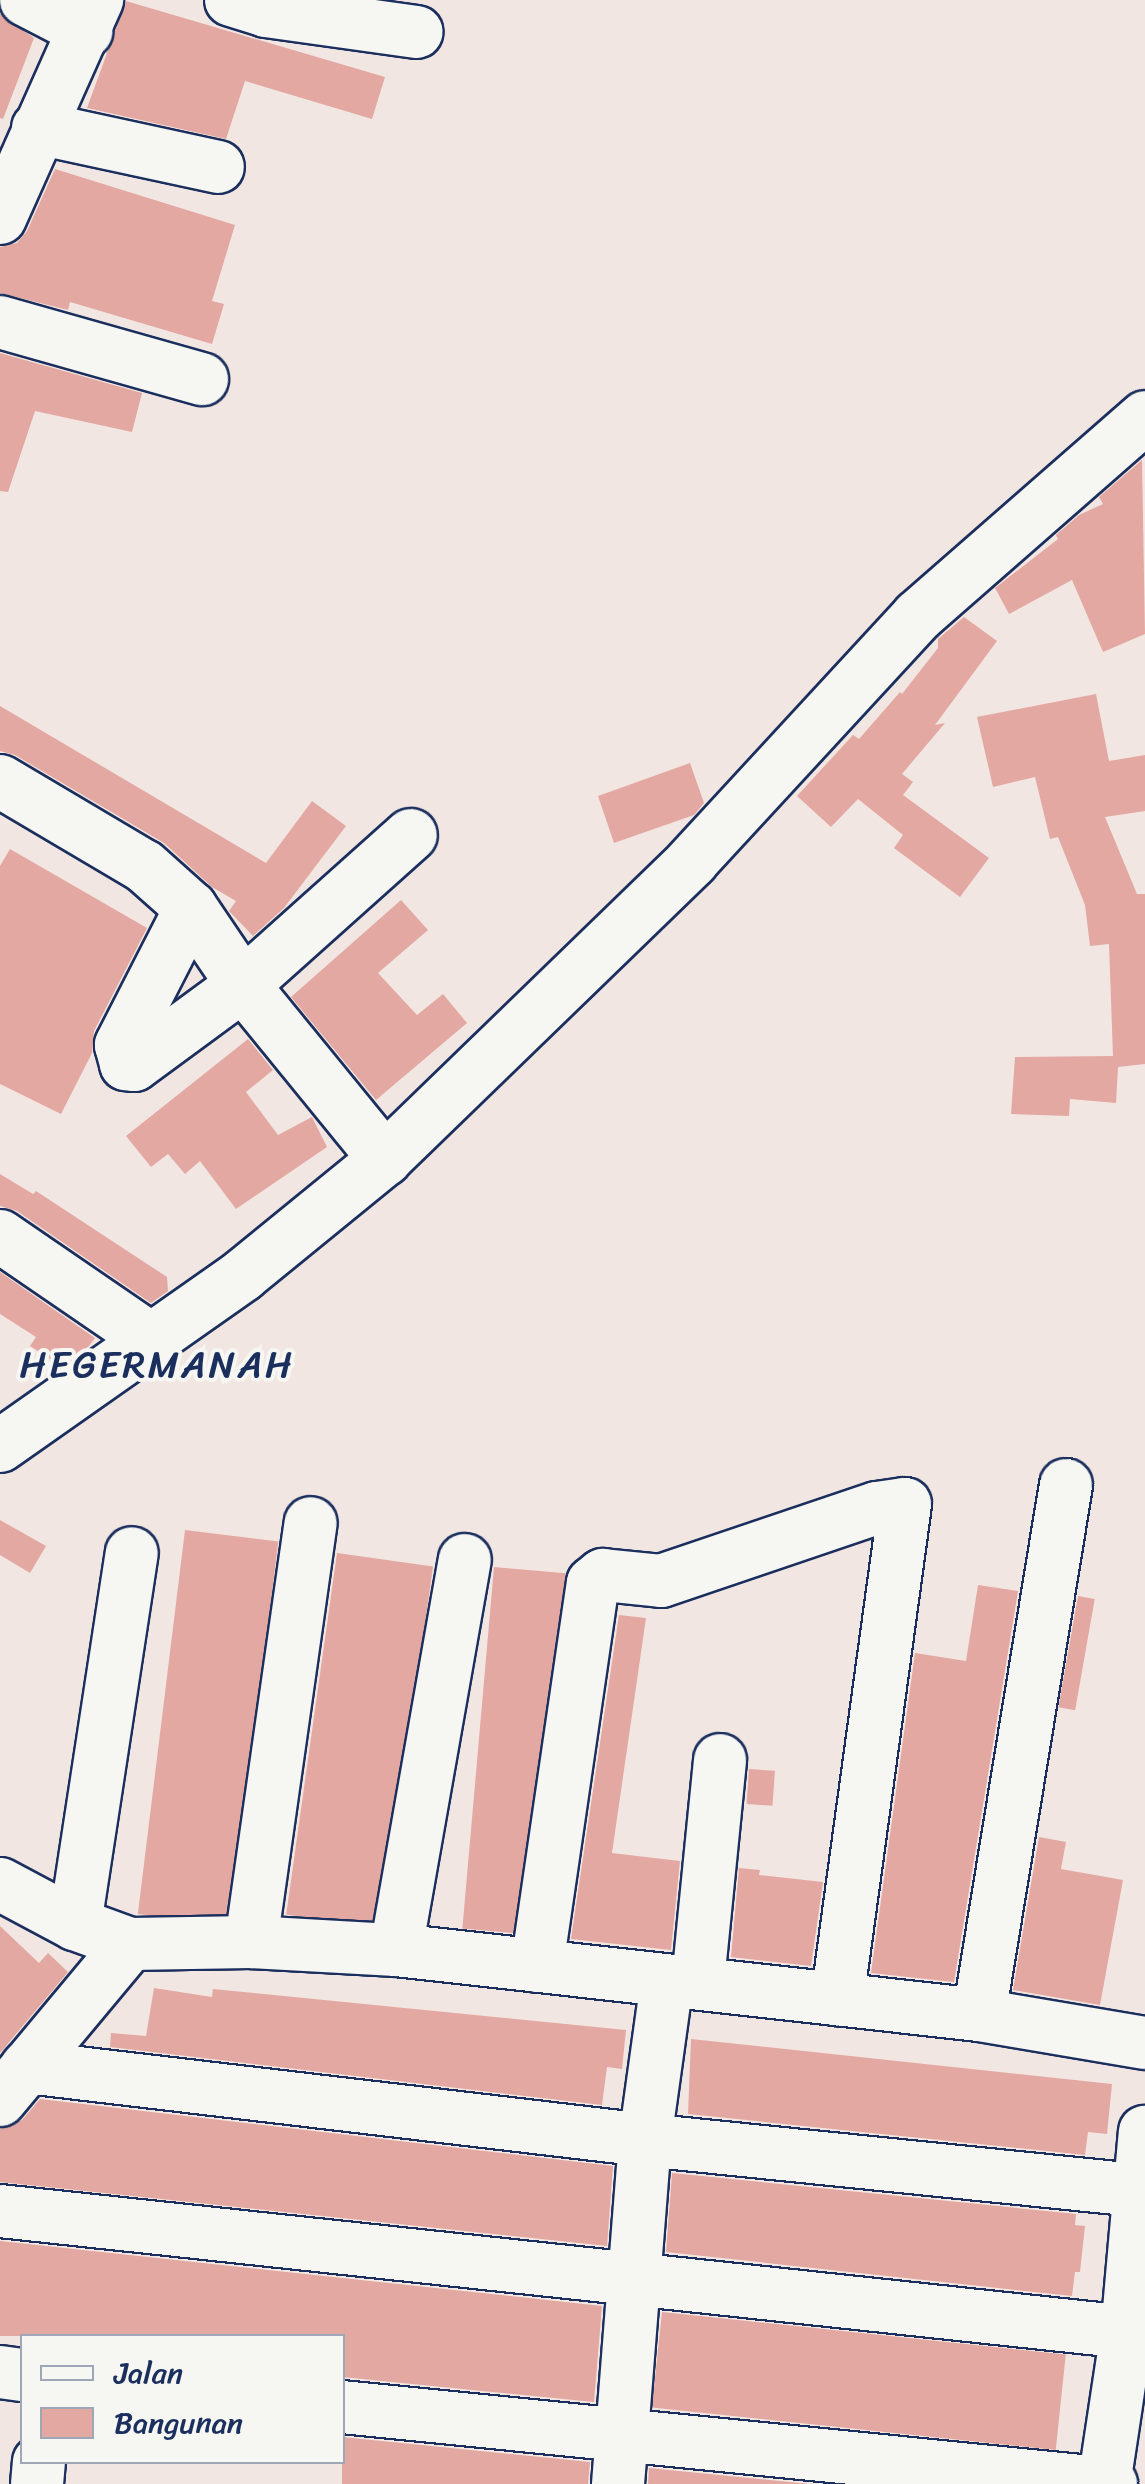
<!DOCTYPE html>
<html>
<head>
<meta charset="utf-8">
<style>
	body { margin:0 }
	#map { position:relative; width:1145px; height:2484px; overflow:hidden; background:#f2e6e2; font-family:Sriracha,sans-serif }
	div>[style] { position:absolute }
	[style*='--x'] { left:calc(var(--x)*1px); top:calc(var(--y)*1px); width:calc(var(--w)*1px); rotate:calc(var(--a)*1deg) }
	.building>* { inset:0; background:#e3a8a2; transform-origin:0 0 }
	.roads { filter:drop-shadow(2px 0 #1b2f5e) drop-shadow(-2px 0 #1b2f5e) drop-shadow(0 2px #1b2f5e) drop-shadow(0 -2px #1b2f5e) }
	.minor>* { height:52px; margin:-26px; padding:0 26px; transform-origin:26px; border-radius:26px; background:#f6f6f2 }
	span { translate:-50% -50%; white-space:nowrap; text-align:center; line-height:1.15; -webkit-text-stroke:8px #f6f6f2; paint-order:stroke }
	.quarter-label { font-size:38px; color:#1b2f5e; letter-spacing:2.5px }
	.legend { position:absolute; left:20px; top:2334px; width:325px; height:130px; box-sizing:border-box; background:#f6f6f2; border:2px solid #9ea6b7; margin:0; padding:12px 18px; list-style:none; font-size:30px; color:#1b2f5e }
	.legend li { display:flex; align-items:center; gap:20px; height:50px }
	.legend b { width:50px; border:2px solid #9ea6b7 }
</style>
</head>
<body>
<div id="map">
	<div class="building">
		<div style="clip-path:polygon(126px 1px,385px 77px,372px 119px,245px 81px,226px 139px,87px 108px)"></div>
		<div style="clip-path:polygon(0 14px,34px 38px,3px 119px,0 118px)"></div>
		<div style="clip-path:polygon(55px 169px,235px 225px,212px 301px,224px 304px,212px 344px,70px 302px,68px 310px,0 293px,0 247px,17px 243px,27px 231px)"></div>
		<div style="clip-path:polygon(0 353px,142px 393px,132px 432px,35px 411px,8px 492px,0 491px)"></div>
		<div style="clip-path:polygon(1142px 460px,1145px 634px,1103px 652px,1072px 580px,1009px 614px,995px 588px,1058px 539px,1056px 535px,1079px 515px,1103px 504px,1099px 497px)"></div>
		<div style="clip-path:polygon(964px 617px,997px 641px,935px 725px,945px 723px,902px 774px,913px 782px,903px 795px,989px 858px,960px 897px,894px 848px,903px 835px,858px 799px,831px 827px,797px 796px,853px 735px,859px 739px,900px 692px,902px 694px,938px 648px,938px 639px)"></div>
		<div style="clip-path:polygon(1096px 694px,1109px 761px,1145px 755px,1145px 811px,1105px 817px,1137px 894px,1145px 894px,1145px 1064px,1118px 1067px,1116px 1103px,1070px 1099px,1069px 1116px,1011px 1114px,1015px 1057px,1113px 1056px,1109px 944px,1090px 946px,1085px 905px,1058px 837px,1050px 839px,1035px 777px,993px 787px,977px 717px)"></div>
		<div style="clip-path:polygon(0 706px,266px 863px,312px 801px,346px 826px,284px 908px,253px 936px,229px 911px,236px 901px,212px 887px,164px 843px,15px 755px,0 751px)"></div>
		<div style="clip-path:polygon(690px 763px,704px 803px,694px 815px,614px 843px,598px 796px)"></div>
		<div style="clip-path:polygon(10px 849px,147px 928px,94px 1031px,92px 1053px,61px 1114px,0 1084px,0 866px)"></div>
		<div style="clip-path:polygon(401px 900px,428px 930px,378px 973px,417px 1015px,443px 994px,467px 1023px,376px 1100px,291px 997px)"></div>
		<div style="clip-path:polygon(248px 1039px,273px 1070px,246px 1092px,278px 1135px,312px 1117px,327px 1147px,236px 1209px,200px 1161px,185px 1174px,168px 1154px,151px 1167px,126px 1136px)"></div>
		<div style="clip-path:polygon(0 1174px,33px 1194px,36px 1191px,167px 1277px,168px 1291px,151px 1303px,17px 1211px,0 1206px)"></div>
		<div style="clip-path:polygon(0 1272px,95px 1338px,89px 1346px,61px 1366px,30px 1346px,36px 1337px,0 1314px)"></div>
		<div style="clip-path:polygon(0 1520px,46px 1546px,30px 1573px,0 1555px)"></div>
		<div style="left:185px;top:1530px;width:94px;height:387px;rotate:7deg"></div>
		<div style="left:337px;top:1553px;width:97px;height:365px;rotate:8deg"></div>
		<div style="left:494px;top:1567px;width:72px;height:363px;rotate:5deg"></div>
		<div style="clip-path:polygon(978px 1585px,1018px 1591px,954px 1982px,871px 1973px,915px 1653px,966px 1661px)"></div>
		<div style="left:1078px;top:1596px;width:17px;height:113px;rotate:10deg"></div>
		<div style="clip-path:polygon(619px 1615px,646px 1618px,612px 1853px,680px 1861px,671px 1950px,571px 1939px)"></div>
		<div style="left:749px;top:1769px;width:26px;height:35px;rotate:4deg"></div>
		<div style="clip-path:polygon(1039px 1837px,1066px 1842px,1061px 1869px,1123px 1880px,1100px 2005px,1013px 1990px)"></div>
		<div style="clip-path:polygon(739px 1868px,760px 1870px,759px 1875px,823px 1882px,811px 1966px,731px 1957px)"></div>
		<div style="clip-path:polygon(0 1926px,39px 1963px,48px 1953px,68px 1972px,0 2053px)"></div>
		<div style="clip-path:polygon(154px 1988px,212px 1997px,213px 1989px,626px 2030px,622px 2069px,607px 2067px,602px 2105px,110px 2047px,111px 2033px,146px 2036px)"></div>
		<div style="clip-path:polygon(691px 2039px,1112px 2084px,1107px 2134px,1088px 2132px,1085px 2155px,688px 2114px)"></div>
		<div style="clip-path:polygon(40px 2099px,613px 2166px,607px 2246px,0 2182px,0 2129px,22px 2120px)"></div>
		<div style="clip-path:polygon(672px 2173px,1076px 2214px,1075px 2225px,1085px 2226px,1080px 2272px,1075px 2272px,1072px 2296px,666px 2252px)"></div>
		<div style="clip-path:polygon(0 2241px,602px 2306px,594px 2402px,342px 2377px,342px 2336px,0 2336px)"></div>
		<div style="left:662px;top:2312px;width:406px;height:96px;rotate:6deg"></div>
		<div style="clip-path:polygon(342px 2437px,590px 2462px,588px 2484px,342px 2484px)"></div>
		<div style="clip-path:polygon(649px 2468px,810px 2484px,648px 2484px)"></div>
	</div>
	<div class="roads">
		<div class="minor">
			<div style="--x:26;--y:0;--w:68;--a:27.3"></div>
			<div style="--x:231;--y:0;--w:37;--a:17"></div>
			<div style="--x:266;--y:11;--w:152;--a:7.9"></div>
			<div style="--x:38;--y:128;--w:184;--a:12.2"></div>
			<div style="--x:0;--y:218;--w:239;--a:-66"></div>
			<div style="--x:0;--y:322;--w:210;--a:15.8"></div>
			<div style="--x:0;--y:781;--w:167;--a:30.6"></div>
			<div style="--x:144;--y:866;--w:63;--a:41.8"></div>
			<div style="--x:191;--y:908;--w:93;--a:56"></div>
			<div style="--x:243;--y:985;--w:225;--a:50.8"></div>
			<div style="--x:191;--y:908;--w:154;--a:117.1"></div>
			<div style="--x:121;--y:1045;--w:20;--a:75"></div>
			<div style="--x:126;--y:1064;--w:8;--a:7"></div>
			<div style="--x:134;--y:1065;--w:135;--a:-36.3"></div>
			<div style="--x:243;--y:985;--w:225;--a:-41.8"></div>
			<div style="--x:0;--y:1236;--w:184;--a:34.4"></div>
			<div style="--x:0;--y:1446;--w:297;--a:-35.1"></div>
			<div style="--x:243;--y:1275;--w:183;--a:-39.2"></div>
			<div style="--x:385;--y:1159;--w:428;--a:-44.1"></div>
			<div style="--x:692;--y:861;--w:333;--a:-47.3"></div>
			<div style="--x:918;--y:616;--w:302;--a:-41.2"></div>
			<div style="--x:0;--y:1884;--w:85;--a:28.1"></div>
			<div style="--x:75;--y:1924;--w:59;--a:20"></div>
			<div style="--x:130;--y:1944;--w:121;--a:-0.9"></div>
			<div style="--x:251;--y:1942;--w:145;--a:3.2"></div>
			<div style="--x:396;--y:1950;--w:587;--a:6.36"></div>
			<div style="--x:979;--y:2015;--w:168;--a:9.6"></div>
			<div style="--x:75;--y:1924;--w:375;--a:-81.3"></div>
			<div style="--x:251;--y:1942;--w:423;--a:-81.9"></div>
			<div style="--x:396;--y:1950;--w:396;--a:-80"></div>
			<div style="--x:537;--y:1966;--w:387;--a:-81.7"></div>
			<div style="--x:593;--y:1583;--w:13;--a:-39"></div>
			<div style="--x:603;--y:1575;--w:58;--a:5.9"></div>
			<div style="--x:661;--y:1581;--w:228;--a:-18.7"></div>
			<div style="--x:877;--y:1508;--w:28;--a:-8"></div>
			<div style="--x:905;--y:1504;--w:500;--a:97.8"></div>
			<div style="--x:698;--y:1981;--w:222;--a:-84.3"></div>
			<div style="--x:979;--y:2015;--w:537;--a:-80.68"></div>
			<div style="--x:27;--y:2067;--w:622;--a:6.74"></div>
			<div style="--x:645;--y:2140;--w:503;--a:5.82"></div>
			<div style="--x:0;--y:2100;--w:203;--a:-50.2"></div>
			<div style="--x:0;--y:2211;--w:1152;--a:6.13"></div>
			<div style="--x:0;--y:2372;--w:22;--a:8"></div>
			<div style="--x:342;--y:2407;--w:773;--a:5.72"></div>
			<div style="--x:37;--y:2484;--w:22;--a:-85"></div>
			<div style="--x:618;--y:2484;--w:345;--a:-85.5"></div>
			<div style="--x:645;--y:2140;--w:160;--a:-82.1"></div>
			<div style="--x:1104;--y:2484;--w:154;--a:-81.4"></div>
			<div style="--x:1127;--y:2332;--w:201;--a:-84.9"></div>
		</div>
	</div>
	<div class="quarter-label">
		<span style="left:157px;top:1365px">HEGERMANAH</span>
	</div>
	<ul class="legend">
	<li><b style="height:12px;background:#f6f6f2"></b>Jalan</li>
	<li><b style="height:28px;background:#e3a8a2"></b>Bangunan</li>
	</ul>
</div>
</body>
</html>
